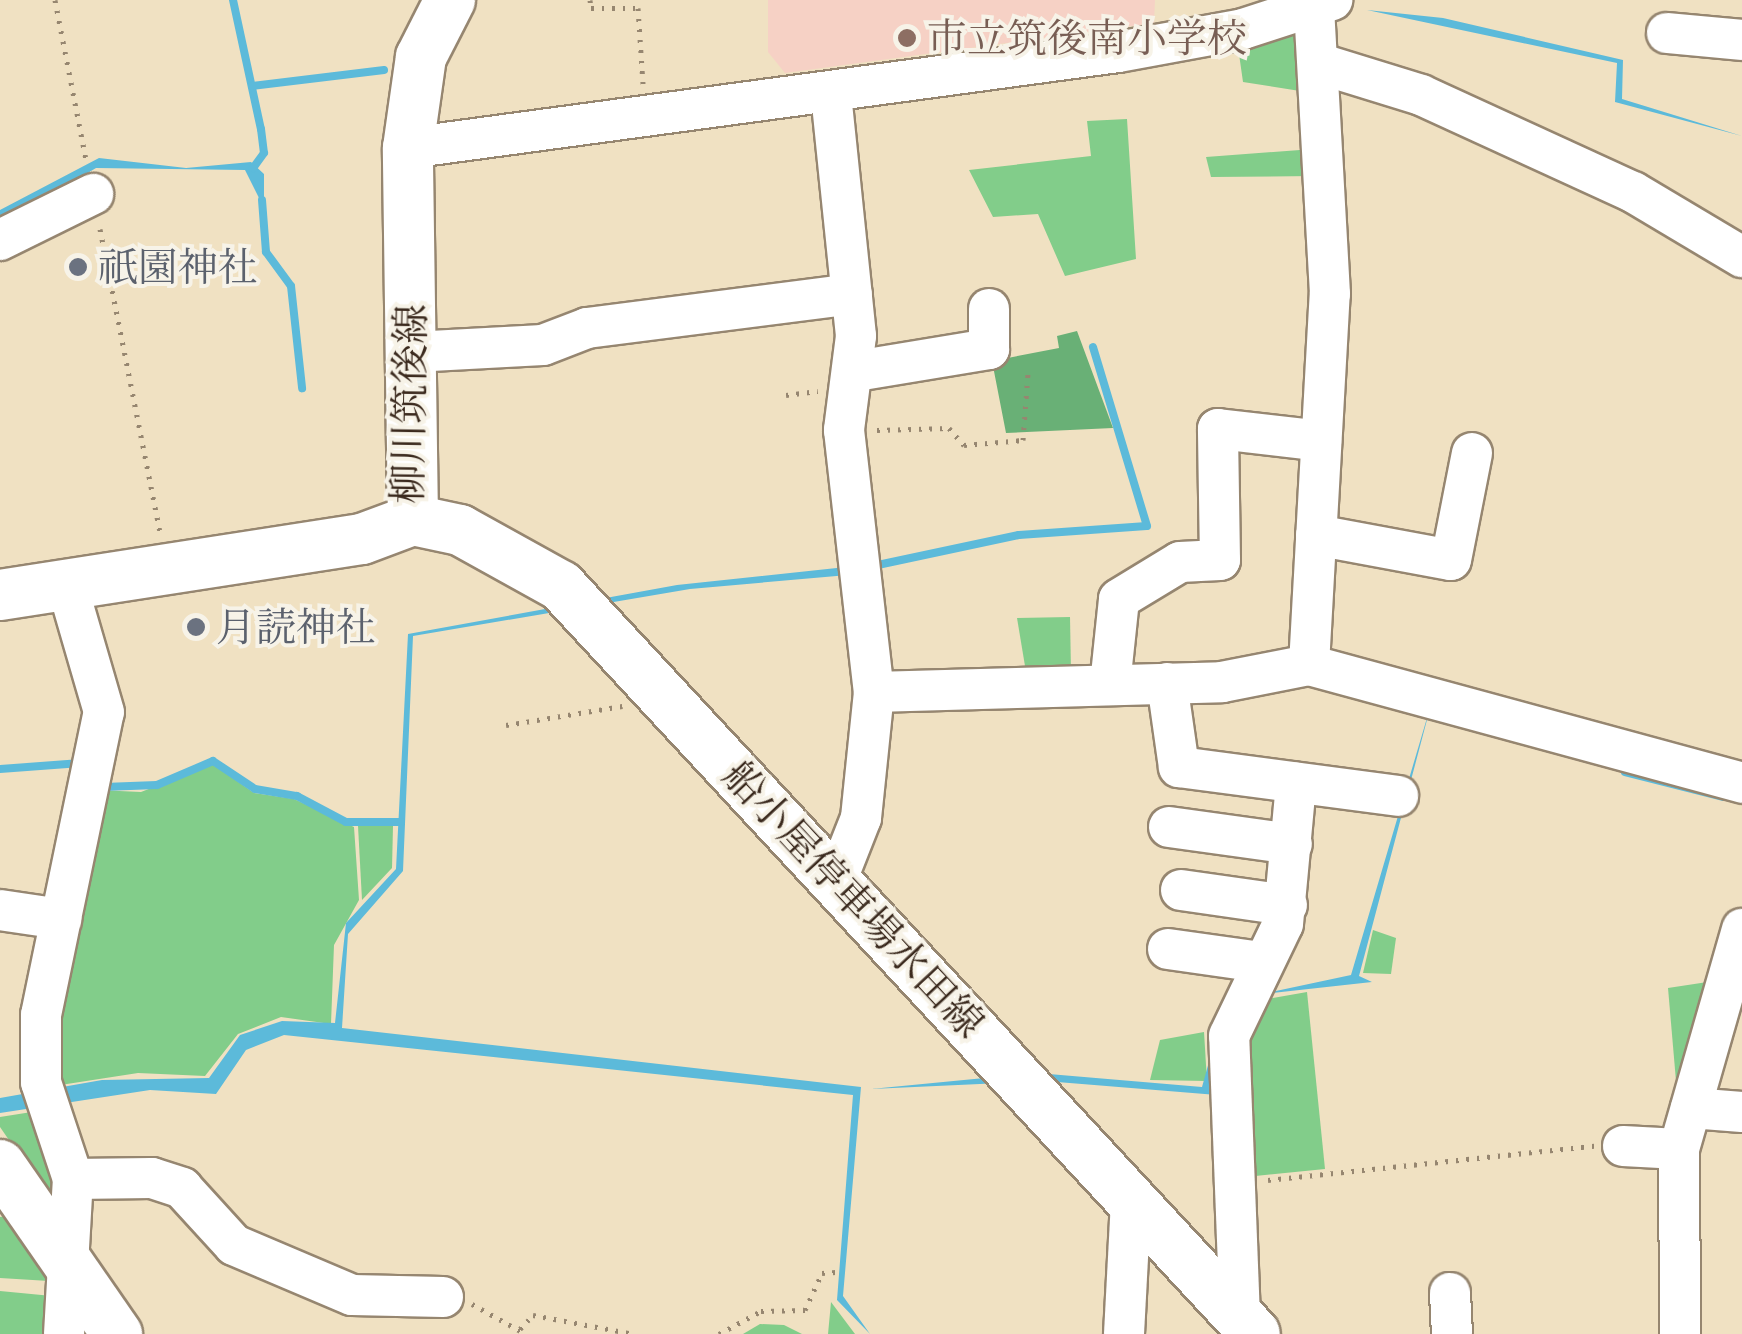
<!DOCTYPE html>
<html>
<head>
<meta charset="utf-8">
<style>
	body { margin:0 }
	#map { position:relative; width:1742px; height:1334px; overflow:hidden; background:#f0e1c2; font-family:"Gentium Book Plus","Noto Serif JP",serif }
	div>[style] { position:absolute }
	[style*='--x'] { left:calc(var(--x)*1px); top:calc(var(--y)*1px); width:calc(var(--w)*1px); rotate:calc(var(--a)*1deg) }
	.built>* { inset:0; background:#f6d1c5 }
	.green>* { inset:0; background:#82cd8a }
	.forest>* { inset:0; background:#69b076 }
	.water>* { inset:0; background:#5cbada }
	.stream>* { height:8px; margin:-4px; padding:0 4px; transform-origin:4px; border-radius:4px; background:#5cbada }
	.path>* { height:5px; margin-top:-2.5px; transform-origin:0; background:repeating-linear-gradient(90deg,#968670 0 2.5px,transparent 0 10.5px) }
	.roads { filter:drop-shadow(2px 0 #968670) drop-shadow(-2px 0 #968670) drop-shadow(0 2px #968670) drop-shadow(0 -2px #968670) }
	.minor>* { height:40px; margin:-20px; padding:0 20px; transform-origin:20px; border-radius:20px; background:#fff }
	.major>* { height:50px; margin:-25px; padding:0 25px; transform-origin:25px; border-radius:25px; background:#fff }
	.dots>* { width:28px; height:28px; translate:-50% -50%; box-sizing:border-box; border:5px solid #f7f3e8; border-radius:50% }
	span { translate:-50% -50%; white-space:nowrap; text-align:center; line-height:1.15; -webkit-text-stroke:8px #f7f3e8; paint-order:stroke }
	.education-label { font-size:40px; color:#785e54 }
	.left { translate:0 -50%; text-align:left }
	.worship-label { font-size:40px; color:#5b616d }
	.street-label { font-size:40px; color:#3b2a1e }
</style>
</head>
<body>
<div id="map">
	<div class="built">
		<div style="clip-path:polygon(768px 0,1155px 0,1154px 23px,785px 73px,768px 52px)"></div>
	</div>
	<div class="green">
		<div style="clip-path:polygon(1297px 30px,1314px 176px,1211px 177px,1206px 157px,1300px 150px,1300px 91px,1243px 82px,1238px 47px)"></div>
		<div style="clip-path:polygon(1127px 119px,1136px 259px,1065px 276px,1038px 214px,993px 217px,969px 170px,1091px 156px,1087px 121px)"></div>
		<div style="clip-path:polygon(1070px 617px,1071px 672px,1026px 672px,1017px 618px)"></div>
		<div style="clip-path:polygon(213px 764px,254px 793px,294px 799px,354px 827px,359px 900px,334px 945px,331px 1024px,281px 1017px,238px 1034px,205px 1076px,138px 1073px,54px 1086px,50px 1023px,97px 790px,141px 792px)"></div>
		<div style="clip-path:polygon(358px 826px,393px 826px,392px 868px,362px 900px)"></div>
		<div style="clip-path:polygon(1373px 930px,1396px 938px,1391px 974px,1363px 973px)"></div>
		<div style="clip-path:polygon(1714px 981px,1679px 1116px,1668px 988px)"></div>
		<div style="clip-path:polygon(1307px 992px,1325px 1169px,1246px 1177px,1240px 1067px,1262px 1000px)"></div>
		<div style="clip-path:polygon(1204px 1032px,1207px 1081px,1150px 1080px,1160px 1040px)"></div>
		<div style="clip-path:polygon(38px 1111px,66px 1180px,51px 1201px,0 1127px,0 1117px)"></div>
		<div style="clip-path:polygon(12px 1215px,49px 1263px,49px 1281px,0 1278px,0 1217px)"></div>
		<div style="clip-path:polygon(0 1291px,52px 1296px,50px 1334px,0 1334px)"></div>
		<div style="clip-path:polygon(831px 1302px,855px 1334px,828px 1334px)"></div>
		<div style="clip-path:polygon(760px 1324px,784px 1325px,802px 1334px,743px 1334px)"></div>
	</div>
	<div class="forest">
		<div style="clip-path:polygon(1077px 331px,1113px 428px,1006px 433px,992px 361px,1059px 348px,1057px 336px)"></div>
	</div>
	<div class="water">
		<div style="clip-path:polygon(1367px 10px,1443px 18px,1623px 60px,1622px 99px,1742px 136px,1615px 102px,1617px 63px)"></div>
		<div style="clip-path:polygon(99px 158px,186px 168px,251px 162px,264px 174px,264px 208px,245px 170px,96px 168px,0 225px,0 210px)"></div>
		<div style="clip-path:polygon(846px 567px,848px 575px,690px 589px,413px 636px,403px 871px,348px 934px,342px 1028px,861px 1087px,843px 1296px,870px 1334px,837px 1300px,853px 1095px,284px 1035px,246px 1050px,216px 1094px,150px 1090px,0 1113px,0 1098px,102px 1080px,209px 1078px,240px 1035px,282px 1021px,335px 1023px,346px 923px,396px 869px,408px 634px,677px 585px)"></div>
		<div style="clip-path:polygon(1432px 701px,1359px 976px,1372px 982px,1262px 994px,1351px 975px)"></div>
		<div style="clip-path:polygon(1215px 1040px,1217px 1095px,1045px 1081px,871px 1089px,1037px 1073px,1202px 1087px)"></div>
	</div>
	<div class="stream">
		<div style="--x:233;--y:0;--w:132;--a:77.8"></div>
		<div style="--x:261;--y:129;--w:24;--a:83"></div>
		<div style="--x:264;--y:153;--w:19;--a:126"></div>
		<div style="--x:252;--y:86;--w:133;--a:-6.9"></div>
		<div style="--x:262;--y:200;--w:52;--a:85.6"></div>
		<div style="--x:266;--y:252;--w:42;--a:53.7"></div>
		<div style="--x:291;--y:286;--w:103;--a:83.8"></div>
		<div style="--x:873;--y:566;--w:149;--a:-12"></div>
		<div style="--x:1019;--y:535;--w:128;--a:-4"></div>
		<div style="--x:1147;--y:526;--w:187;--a:-106.8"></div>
		<div style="--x:0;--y:769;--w:81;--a:-4.2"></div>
		<div style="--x:1625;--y:772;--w:101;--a:14.3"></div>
		<div style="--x:104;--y:787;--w:53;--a:-2.2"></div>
		<div style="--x:157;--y:785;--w:61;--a:-23.2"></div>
		<div style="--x:213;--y:761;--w:50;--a:33.7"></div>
		<div style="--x:255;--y:789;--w:43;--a:9.5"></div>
		<div style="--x:297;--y:796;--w:55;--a:28"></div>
		<div style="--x:346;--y:822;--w:55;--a:0"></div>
	</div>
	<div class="path">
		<div style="--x:55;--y:0;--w:167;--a:79"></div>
		<div style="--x:590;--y:0;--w:8;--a:83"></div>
		<div style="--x:591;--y:8;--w:47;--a:0"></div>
		<div style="--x:638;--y:8;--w:76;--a:86.2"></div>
		<div style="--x:100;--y:229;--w:309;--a:78.8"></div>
		<div style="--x:786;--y:395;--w:32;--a:-7"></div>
		<div style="--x:877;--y:430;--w:72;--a:-1.6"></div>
		<div style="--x:949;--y:428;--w:23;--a:49"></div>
		<div style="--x:964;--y:445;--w:59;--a:-4.8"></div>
		<div style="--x:1023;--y:440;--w:66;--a:-85.7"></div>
		<div style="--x:506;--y:725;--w:118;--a:-9.3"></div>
		<div style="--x:1268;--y:1180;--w:328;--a:-6"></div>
		<div style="--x:472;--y:1304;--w:62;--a:29.1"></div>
		<div style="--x:520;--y:1329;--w:19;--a:-47"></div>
		<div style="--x:533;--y:1315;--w:104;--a:10.6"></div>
		<div style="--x:719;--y:1334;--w:48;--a:-28.7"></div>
		<div style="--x:761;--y:1311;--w:44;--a:-1.3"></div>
		<div style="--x:805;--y:1310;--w:41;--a:-65.3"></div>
		<div style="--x:822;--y:1273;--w:14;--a:-4"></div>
	</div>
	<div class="roads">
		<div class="minor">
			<div style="--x:1667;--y:33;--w:75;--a:5.3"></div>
			<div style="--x:1321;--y:64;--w:105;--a:17.2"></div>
			<div style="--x:1421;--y:95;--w:233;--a:24.6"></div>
			<div style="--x:1633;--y:192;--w:127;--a:30.8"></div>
			<div style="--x:831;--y:94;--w:243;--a:84.1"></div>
			<div style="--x:856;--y:336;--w:95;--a:97.3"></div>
			<div style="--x:844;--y:430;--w:264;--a:83.5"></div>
			<div style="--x:874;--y:692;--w:127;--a:95.9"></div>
			<div style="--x:861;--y:818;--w:66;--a:111.5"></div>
			<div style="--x:408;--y:148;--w:716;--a:-7.7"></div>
			<div style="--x:1118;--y:52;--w:127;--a:-10.4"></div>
			<div style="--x:1243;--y:29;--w:94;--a:-18"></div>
			<div style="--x:0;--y:240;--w:104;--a:-26.3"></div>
			<div style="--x:412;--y:352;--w:131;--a:-3.1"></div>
			<div style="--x:543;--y:345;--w:47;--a:-21.1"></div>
			<div style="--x:587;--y:328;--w:267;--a:-7.3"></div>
			<div style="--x:856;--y:371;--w:135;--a:-9.4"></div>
			<div style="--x:989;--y:349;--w:40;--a:-90"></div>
			<div style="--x:1316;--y:535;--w:137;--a:10.5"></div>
			<div style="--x:1451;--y:560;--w:109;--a:-78.9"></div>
			<div style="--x:1309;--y:665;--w:372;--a:-86.8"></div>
			<div style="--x:1330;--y:294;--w:287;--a:-93.2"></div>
			<div style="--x:1167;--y:683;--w:85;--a:81.9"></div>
			<div style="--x:1179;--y:767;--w:221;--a:7.5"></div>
			<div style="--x:1110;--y:685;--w:86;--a:-84"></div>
			<div style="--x:1119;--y:599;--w:71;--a:-31.2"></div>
			<div style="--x:1180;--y:562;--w:40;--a:-2.9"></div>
			<div style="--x:1220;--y:560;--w:131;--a:-90.9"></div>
			<div style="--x:1218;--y:429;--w:104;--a:6.6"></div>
			<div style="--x:874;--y:692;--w:348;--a:-1.6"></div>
			<div style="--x:1222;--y:682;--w:89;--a:-11.1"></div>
			<div style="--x:1309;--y:665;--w:449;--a:15.2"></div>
			<div style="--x:1169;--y:827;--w:124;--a:7.9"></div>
			<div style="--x:1181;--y:890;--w:107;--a:8.1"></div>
			<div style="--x:0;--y:910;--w:62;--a:8.4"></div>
			<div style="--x:1168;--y:949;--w:94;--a:8"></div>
			<div style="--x:1691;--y:1108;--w:51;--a:4.5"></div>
			<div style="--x:1623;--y:1146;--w:56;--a:3.1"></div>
			<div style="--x:73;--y:1179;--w:79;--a:-0.7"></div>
			<div style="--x:152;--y:1178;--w:32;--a:18"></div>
			<div style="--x:182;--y:1188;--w:77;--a:47.6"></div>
			<div style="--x:234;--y:1245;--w:128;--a:23"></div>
			<div style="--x:352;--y:1295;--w:91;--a:1.3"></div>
			<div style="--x:1450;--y:1293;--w:41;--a:87.2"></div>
			<div style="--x:1240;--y:1318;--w:282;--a:-92.2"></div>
			<div style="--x:1229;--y:1036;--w:124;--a:-64.3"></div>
			<div style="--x:1283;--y:924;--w:142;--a:-84.7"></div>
			<div style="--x:64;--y:1334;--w:155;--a:-86.7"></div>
			<div style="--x:73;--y:1179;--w:102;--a:-108.3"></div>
			<div style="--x:41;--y:1082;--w:67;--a:-90"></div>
			<div style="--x:41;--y:1015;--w:309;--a:-78.3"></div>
			<div style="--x:104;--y:712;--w:132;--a:-106.2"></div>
			<div style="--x:1124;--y:1334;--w:135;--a:-87"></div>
			<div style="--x:1680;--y:1334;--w:185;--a:-90.3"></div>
			<div style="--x:1679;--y:1149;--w:229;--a:-74"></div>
		</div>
		<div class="major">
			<div style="--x:413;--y:520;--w:48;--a:12"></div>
			<div style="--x:460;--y:530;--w:115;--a:29"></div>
			<div style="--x:561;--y:586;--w:1020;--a:47.14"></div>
			<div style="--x:413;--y:520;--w:372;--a:-90.8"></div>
			<div style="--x:408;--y:148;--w:92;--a:-81.9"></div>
			<div style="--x:421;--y:57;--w:64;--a:-63"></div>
			<div style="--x:0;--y:595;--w:366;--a:-8.8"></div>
			<div style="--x:362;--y:539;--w:54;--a:-20.4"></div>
			<div style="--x:0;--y:1165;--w:206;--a:55.3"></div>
		</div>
	</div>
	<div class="dots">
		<div style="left:907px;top:38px;background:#8d6e63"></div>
		<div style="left:78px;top:267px;background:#6b7280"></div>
		<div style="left:196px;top:627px;background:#6b7280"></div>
	</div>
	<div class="education-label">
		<span class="left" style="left:927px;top:38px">市立筑後南小学校</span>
	</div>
	<div class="worship-label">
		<span class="left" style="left:98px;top:267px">祇園神社</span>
		<span class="left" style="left:216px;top:627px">月読神社</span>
	</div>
	<div class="street-label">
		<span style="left:409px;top:404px;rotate:-89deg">柳川筑後線</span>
		<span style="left:854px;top:899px;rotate:47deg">船小屋停車場水田線</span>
	</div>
</div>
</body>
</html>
